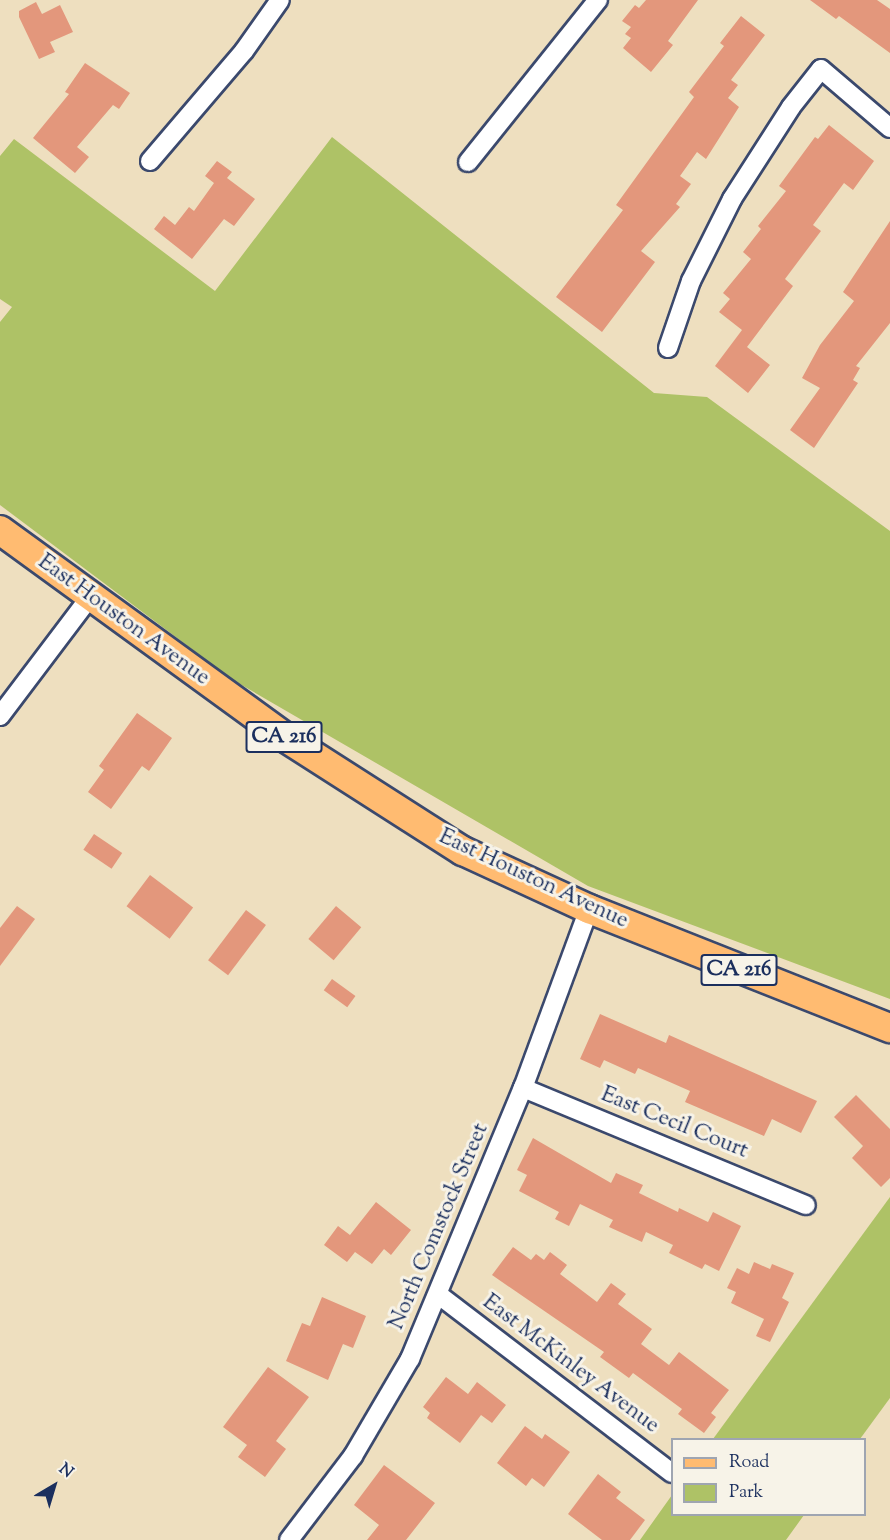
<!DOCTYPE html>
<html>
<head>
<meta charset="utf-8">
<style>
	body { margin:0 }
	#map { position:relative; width:890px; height:1540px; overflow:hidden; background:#eedfbf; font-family:"Sorts Mill Goudy",serif }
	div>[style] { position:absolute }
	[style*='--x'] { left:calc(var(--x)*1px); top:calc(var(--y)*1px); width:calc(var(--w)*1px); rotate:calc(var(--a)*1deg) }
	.green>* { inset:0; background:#aec266 }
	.building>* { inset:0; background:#e3977c; transform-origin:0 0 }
	.roads { filter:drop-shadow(2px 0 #3b496d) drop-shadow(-2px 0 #3b496d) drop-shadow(0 2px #3b496d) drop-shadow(0 -2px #3b496d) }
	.street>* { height:18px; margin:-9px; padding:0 9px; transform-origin:9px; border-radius:9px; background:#fff }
	.primary>* { height:28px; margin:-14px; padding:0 14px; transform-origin:14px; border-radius:14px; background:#ffbb71 }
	span { translate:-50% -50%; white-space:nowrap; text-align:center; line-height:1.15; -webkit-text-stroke:6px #f7f3e8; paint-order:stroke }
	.shield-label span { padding:2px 4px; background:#f7f3e8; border:2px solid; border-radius:4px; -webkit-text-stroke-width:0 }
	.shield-label { font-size:21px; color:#1b2f5e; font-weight:700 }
	.street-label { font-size:22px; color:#1b2f5e }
	.legend { position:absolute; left:671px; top:1438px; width:195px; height:78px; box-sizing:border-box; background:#f7f3e8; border:2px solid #9fa5b1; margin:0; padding:8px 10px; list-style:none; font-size:18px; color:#1b2f5e }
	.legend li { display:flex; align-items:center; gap:12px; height:30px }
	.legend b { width:30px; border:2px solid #9fa5b1 }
	.north { position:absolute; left:24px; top:1456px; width:60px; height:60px; -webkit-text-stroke:4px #f7f3e8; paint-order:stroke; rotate:38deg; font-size:16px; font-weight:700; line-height:24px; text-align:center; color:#1b2f5e }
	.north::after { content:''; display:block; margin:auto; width:21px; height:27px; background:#1b2f5e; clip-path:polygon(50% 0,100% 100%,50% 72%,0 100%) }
</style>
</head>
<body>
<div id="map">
	<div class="green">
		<div style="clip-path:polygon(332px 137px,654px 393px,707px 397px,890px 531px,890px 999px,588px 886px,233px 680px,0 505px,0 322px,12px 307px,0 299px,0 156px,14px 139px,215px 291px)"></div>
		<div style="clip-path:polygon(890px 1197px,890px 1398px,860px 1439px,713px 1439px)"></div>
		<div style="clip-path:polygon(672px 1495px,672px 1514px,804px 1515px,786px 1540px,640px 1540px)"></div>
	</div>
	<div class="building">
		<div style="clip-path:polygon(646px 0,698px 0,668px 41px,673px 45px,651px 72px,623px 48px,631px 38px,625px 34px,631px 27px,622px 21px,635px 5px,639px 8px)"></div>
		<div style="clip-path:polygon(810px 0,877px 0,890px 9px,890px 53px,839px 16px,836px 19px)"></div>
		<div style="clip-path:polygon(36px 2px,42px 14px,60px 5px,73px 32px,50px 42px,55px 52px,39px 59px,19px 17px,19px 11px)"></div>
		<div style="clip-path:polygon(741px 16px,765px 35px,731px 80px,738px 85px,728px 98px,739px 107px,706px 159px,697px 152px,680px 176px,691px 184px,676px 204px,680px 207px,641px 251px,655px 262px,602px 332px,556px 297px,623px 210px,616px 205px,694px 97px,689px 92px,724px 46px,720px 43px)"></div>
		<div style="clip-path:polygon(85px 63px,130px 93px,119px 109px,113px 105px,77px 147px,89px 157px,75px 173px,33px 138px,69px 94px,65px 92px)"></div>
		<div style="clip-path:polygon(829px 125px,874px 161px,853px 190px,844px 183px,813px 225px,821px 231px,785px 279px,793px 286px,747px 347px,770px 365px,748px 393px,715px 366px,742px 330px,719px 312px,730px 299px,723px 293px,751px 259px,743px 252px,761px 229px,758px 226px,786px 191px,779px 186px,815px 137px,818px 139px)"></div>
		<div style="clip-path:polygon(217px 161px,232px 172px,227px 178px,255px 199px,234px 226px,224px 219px,192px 259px,154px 229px,164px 216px,175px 225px,189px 207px,194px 211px,214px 183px,205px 176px)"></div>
		<div style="clip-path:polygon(890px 221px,890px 323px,856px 366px,860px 368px,853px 380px,858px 383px,814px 448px,790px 430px,820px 388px,802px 378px,820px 345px,854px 301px,843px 292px)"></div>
		<div style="clip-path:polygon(137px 713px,172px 738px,149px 771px,142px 766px,111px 809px,88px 792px,104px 770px,99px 766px)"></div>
		<div style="left:94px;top:834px;width:34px;height:19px;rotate:34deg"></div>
		<div style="left:150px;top:875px;width:54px;height:39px;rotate:37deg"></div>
		<div style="clip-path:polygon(17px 906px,35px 919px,0 966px,0 928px)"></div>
		<div style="left:336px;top:906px;width:33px;height:43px;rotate:40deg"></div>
		<div style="left:246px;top:910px;width:25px;height:63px;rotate:37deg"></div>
		<div style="left:332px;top:979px;width:29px;height:14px;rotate:36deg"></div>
		<div style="clip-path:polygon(600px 1014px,666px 1043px,669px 1035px,817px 1101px,801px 1133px,772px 1119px,764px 1136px,685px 1102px,690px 1091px,638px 1068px,635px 1074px,604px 1060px,600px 1068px,580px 1059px)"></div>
		<div style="clip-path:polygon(856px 1095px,890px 1129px,890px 1178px,881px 1187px,852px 1158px,863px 1146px,834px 1117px)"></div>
		<div style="clip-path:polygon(533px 1138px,611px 1183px,616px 1173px,643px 1185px,639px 1193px,678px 1212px,679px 1208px,708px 1222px,713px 1212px,741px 1226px,719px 1271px,705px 1264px,702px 1269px,669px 1253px,673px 1245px,646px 1232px,642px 1242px,609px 1227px,613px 1220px,580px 1204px,569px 1226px,555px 1219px,559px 1212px,519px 1191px,527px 1175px,517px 1170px)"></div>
		<div style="clip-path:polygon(376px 1202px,411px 1230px,391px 1255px,384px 1249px,372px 1264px,355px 1252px,347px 1262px,324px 1245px,338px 1226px,350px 1235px)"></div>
		<div style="clip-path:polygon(513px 1247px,531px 1260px,536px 1254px,544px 1260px,550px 1252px,567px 1265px,560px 1274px,597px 1302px,611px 1283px,626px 1294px,618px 1304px,652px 1329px,641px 1344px,669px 1365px,679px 1352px,729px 1390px,711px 1413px,716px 1417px,704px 1433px,678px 1414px,682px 1409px,633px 1373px,629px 1378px,600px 1357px,604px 1352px,492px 1275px)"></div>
		<div style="clip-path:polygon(754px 1262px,770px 1269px,772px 1264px,794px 1273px,782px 1298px,789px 1302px,770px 1342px,756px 1336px,764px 1319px,731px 1303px,736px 1292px,727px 1288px,737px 1268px,749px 1274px)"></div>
		<div style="clip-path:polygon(322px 1297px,366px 1316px,353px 1348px,343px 1344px,328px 1380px,286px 1361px,302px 1323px,310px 1326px)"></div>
		<div style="clip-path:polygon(268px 1367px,309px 1397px,276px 1441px,286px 1449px,265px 1477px,238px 1457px,247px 1445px,223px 1427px)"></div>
		<div style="clip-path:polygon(446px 1377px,468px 1394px,477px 1382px,506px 1405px,492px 1423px,481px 1415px,460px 1443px,427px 1418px,430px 1413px,423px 1407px)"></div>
		<div style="clip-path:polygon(525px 1426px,542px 1439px,545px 1434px,570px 1452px,544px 1487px,532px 1478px,526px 1486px,497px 1463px)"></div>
		<div style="clip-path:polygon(384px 1465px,435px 1503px,406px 1540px,367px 1540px,379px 1525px,354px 1505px)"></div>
		<div style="clip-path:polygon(598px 1474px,621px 1492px,616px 1498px,645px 1520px,630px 1540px,602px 1540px,568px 1514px)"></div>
	</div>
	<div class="roads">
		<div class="street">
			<div style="--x:150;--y:161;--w:145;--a:-49.5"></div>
			<div style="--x:244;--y:51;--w:62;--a:-54.8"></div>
			<div style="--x:468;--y:162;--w:208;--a:-51.3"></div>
			<div style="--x:668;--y:348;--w:71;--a:-71.1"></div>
			<div style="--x:691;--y:281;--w:92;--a:-63.4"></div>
			<div style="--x:732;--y:199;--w:109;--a:-57.3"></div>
			<div style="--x:791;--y:107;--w:48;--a:-51.7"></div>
			<div style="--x:821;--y:69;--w:91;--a:40.5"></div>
			<div style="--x:0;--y:716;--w:149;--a:-52.9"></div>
			<div style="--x:523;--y:1088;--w:306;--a:22.5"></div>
			<div style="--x:439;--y:1295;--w:293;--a:37.4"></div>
			<div style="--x:289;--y:1540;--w:106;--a:-52.7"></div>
			<div style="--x:353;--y:1456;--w:113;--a:-59.6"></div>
			<div style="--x:410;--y:1359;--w:294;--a:-67.4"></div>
			<div style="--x:523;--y:1088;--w:191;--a:-69.8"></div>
		</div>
		<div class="primary">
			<div style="--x:0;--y:530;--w:354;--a:36"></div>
			<div style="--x:286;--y:738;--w:210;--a:32.6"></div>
			<div style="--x:463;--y:851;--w:139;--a:24.7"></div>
			<div style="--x:589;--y:909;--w:324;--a:21.6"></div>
		</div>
	</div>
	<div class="shield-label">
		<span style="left:284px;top:737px">CA 216</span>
		<span style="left:739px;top:970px">CA 216</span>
	</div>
	<div class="street-label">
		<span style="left:123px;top:621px;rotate:36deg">East Houston Avenue</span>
		<span style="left:533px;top:880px;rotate:25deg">East Houston Avenue</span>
		<span style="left:674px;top:1124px;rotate:22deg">East Cecil Court</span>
		<span style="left:440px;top:1227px;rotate:-67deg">North Comstock Street</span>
		<span style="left:570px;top:1365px;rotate:37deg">East McKinley Avenue</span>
	</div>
	<ul class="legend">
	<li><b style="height:8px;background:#ffbb71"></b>Road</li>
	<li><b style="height:16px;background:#aec266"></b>Park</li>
	</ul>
	<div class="north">N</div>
</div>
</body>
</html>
